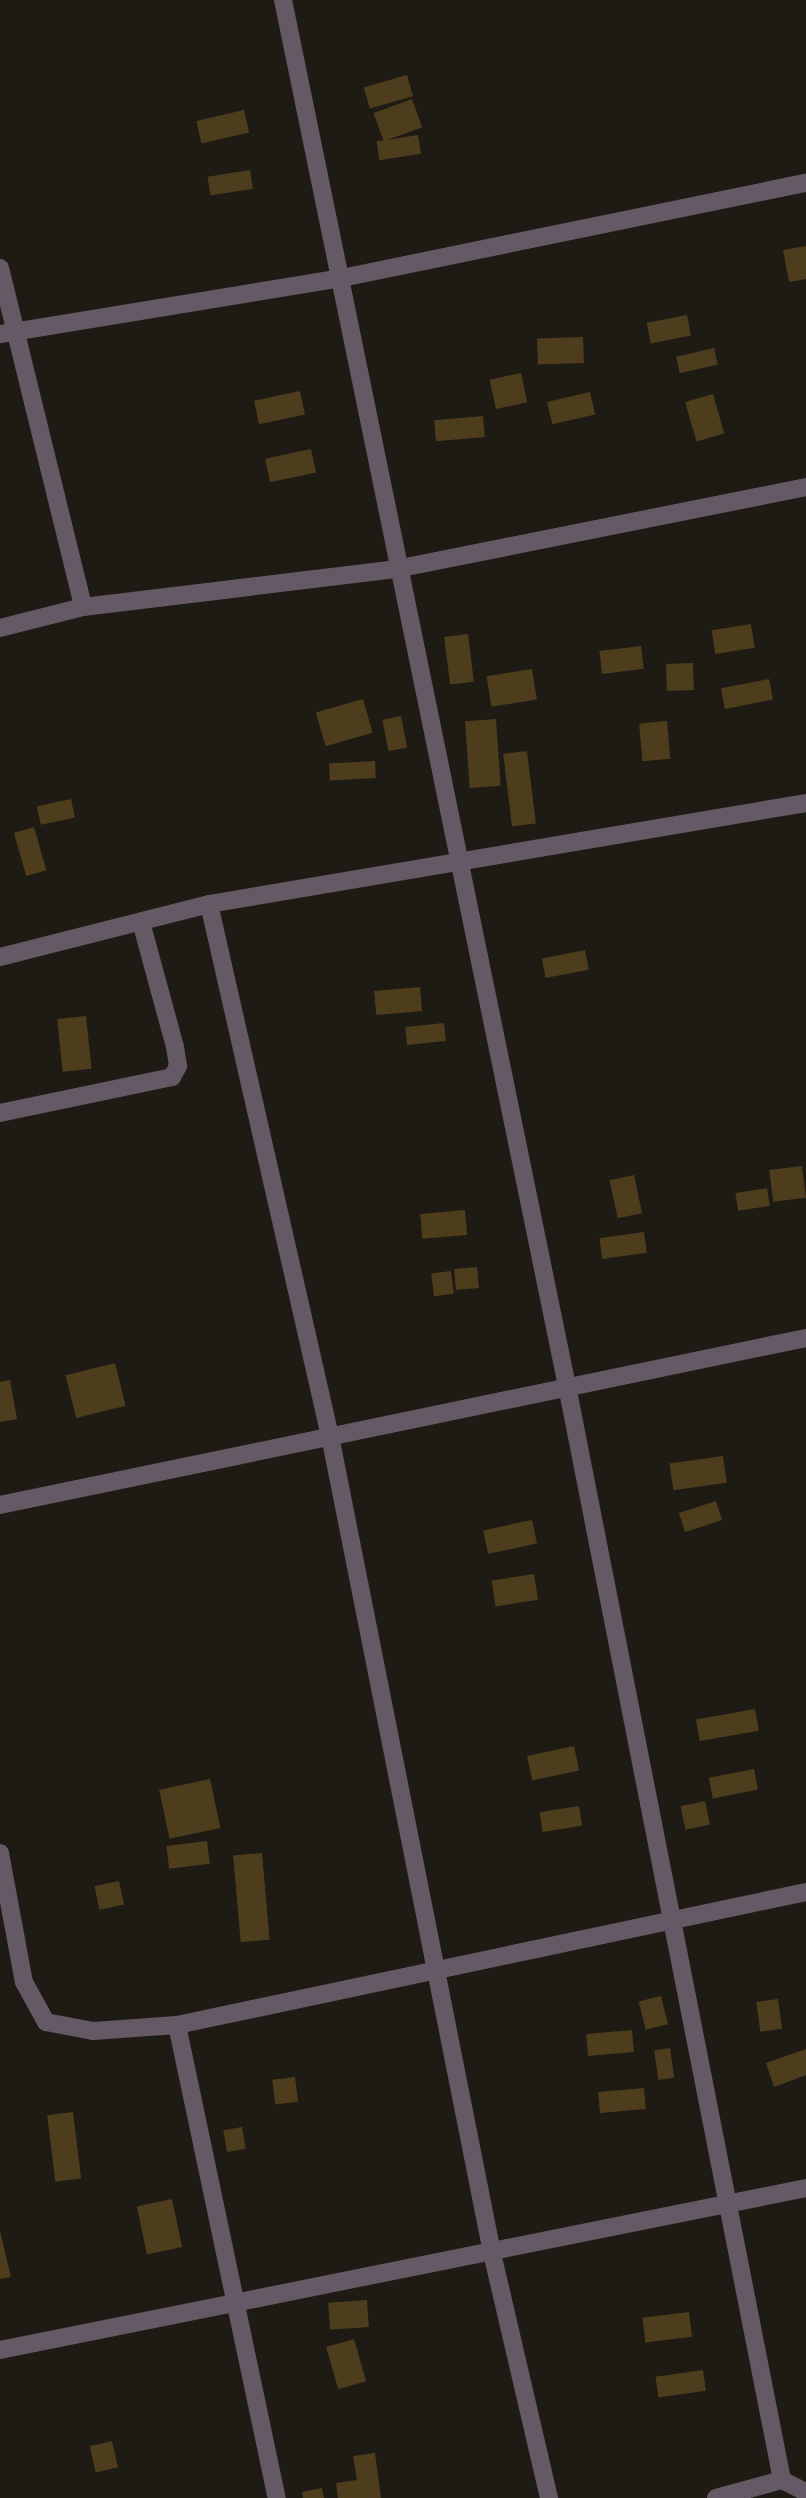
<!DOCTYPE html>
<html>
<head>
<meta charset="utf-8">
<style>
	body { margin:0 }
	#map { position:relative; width:806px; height:2498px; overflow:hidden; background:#1e1a14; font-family:Barlow,sans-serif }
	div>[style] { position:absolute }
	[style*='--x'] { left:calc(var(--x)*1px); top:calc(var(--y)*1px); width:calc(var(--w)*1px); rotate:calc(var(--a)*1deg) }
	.building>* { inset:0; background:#4e3d1c; transform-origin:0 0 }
	.minor>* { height:18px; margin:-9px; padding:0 9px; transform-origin:9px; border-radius:9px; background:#645965 }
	span { translate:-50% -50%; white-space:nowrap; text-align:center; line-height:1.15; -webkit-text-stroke:5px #070604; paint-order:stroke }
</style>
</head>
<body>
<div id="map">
	<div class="building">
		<div style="left:407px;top:75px;width:22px;height:45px;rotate:74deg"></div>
		<div style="left:412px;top:99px;width:30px;height:41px;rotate:70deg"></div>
		<div style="left:244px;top:110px;width:23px;height:49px;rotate:77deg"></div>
		<div style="left:418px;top:135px;width:19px;height:42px;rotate:81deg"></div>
		<div style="left:250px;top:170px;width:19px;height:43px;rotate:81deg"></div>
		<div style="clip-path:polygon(806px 246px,806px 279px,789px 282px,783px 250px)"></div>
		<div style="left:687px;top:315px;width:21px;height:41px;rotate:79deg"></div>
		<div style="left:583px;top:337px;width:26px;height:46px;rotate:88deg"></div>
		<div style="left:714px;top:348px;width:17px;height:39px;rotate:77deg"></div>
		<div style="left:521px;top:373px;width:30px;height:32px;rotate:78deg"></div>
		<div style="left:300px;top:391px;width:24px;height:47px;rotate:78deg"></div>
		<div style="left:590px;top:392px;width:23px;height:44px;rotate:77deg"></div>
		<div style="left:713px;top:394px;width:41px;height:29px;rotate:74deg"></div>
		<div style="left:483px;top:416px;width:21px;height:49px;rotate:85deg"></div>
		<div style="left:311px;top:449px;width:24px;height:47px;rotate:78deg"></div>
		<div style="left:751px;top:624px;width:24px;height:40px;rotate:81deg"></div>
		<div style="left:468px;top:634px;width:48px;height:24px;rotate:83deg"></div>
		<div style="left:641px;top:646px;width:23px;height:42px;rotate:83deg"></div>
		<div style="left:693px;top:663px;width:27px;height:27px;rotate:88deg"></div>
		<div style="left:532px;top:669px;width:31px;height:46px;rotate:81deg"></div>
		<div style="left:769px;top:679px;width:21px;height:49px;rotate:79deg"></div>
		<div style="left:363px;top:699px;width:35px;height:49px;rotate:74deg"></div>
		<div style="left:401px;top:716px;width:32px;height:19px;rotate:79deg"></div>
		<div style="left:496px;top:719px;width:67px;height:31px;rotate:86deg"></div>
		<div style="left:667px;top:721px;width:38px;height:28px;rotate:85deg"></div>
		<div style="left:527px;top:751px;width:73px;height:24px;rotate:83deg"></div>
		<div style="left:375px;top:761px;width:17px;height:46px;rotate:87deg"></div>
		<div style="left:71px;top:799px;width:19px;height:35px;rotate:78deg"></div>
		<div style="left:34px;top:827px;width:45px;height:21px;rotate:74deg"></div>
		<div style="left:585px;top:950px;width:20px;height:44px;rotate:79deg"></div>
		<div style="left:420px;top:987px;width:24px;height:46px;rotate:85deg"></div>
		<div style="left:86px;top:1016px;width:53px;height:29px;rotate:84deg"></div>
		<div style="left:444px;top:1023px;width:18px;height:39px;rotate:84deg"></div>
		<div style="left:802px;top:1166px;width:32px;height:33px;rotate:83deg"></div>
		<div style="left:634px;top:1175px;width:39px;height:25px;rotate:78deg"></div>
		<div style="left:767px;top:1188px;width:18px;height:32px;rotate:81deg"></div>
		<div style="left:465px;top:1210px;width:25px;height:45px;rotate:85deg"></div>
		<div style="left:644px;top:1232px;width:21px;height:45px;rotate:82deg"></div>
		<div style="left:477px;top:1267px;width:21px;height:23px;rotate:85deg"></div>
		<div style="left:451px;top:1271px;width:23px;height:20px;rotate:83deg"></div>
		<div style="left:115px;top:1363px;width:44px;height:51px;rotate:76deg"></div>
		<div style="clip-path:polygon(10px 1380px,17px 1419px,0 1422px,0 1382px)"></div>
		<div style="left:723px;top:1456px;width:27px;height:54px;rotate:82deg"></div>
		<div style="left:716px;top:1501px;width:20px;height:39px;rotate:72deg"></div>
		<div style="left:532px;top:1520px;width:24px;height:50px;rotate:78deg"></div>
		<div style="left:534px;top:1574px;width:26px;height:43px;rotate:81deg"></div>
		<div style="left:755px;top:1709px;width:22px;height:60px;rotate:80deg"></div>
		<div style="left:574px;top:1746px;width:25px;height:48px;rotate:78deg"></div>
		<div style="left:754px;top:1769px;width:21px;height:46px;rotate:79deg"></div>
		<div style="left:210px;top:1779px;width:50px;height:52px;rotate:78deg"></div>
		<div style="left:705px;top:1801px;width:24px;height:25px;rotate:78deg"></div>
		<div style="left:579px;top:1806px;width:20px;height:40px;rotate:81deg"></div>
		<div style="left:207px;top:1841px;width:23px;height:41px;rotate:83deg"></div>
		<div style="left:262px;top:1853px;width:87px;height:29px;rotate:85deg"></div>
		<div style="left:119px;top:1881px;width:24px;height:25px;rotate:78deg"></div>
		<div style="left:661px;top:1996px;width:29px;height:23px;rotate:76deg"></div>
		<div style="left:778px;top:1999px;width:30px;height:22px;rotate:82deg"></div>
		<div style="left:632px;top:2030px;width:22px;height:46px;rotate:85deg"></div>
		<div style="left:670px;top:2048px;width:30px;height:16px;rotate:82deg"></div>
		<div style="clip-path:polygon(806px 2049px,806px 2075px,774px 2087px,766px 2063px)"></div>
		<div style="left:295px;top:2077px;width:25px;height:23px;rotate:83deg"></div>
		<div style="left:644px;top:2088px;width:21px;height:46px;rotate:85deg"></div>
		<div style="left:73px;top:2112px;width:67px;height:26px;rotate:83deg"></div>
		<div style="left:242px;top:2127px;width:22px;height:19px;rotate:80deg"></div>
		<div style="left:172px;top:2199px;width:49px;height:36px;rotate:78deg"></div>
		<div style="clip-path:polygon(0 2231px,11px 2277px,0 2279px)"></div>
		<div style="left:367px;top:2300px;width:27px;height:39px;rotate:86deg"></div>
		<div style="left:689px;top:2312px;width:25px;height:47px;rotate:83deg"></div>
		<div style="left:354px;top:2339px;width:44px;height:29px;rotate:74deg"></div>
		<div style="left:703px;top:2370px;width:21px;height:48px;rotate:82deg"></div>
		<div style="left:112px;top:2441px;width:27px;height:23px;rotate:77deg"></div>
		<div style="clip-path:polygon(375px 2453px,381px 2498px,338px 2498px,336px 2483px,357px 2480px,353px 2456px)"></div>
		<div style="clip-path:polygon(322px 2488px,324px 2498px,303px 2498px,302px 2492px)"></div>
	</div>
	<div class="minor">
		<div style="--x:283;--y:0;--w:1415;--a:78.42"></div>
		<div style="--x:567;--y:1386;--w:1115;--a:78.88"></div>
		<div style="--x:0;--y:268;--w:349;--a:76.2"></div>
		<div style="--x:83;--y:607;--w:86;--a:165.8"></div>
		<div style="--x:0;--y:334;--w:341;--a:-9.3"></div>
		<div style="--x:337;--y:279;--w:479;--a:-11.6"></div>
		<div style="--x:83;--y:607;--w:315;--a:-6.9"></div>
		<div style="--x:396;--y:569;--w:418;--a:-11.3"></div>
		<div style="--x:209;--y:904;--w:546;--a:77.19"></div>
		<div style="--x:330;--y:1436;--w:833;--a:78.78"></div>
		<div style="--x:492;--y:2253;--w:252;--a:76.9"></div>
		<div style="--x:0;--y:957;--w:216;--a:-14.2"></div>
		<div style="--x:209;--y:904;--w:605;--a:-9.6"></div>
		<div style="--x:0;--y:1113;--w:176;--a:-11.8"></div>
		<div style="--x:172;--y:1077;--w:13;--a:-61"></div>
		<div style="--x:178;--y:1066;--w:19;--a:-99"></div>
		<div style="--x:175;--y:1047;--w:130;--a:-105.2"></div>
		<div style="--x:0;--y:1505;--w:823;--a:-11.71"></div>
		<div style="--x:0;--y:1853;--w:131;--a:79.5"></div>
		<div style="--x:24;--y:1982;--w:46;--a:61.2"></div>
		<div style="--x:46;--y:2022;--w:48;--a:10.8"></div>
		<div style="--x:93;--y:2031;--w:84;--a:-4.1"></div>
		<div style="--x:177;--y:2025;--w:643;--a:-11.94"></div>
		<div style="--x:177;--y:2025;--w:483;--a:78.1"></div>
		<div style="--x:0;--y:2350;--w:822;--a:-11.36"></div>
		<div style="--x:716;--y:2498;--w:68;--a:-15.3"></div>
		<div style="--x:782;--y:2480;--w:27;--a:27"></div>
	</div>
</div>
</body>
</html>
